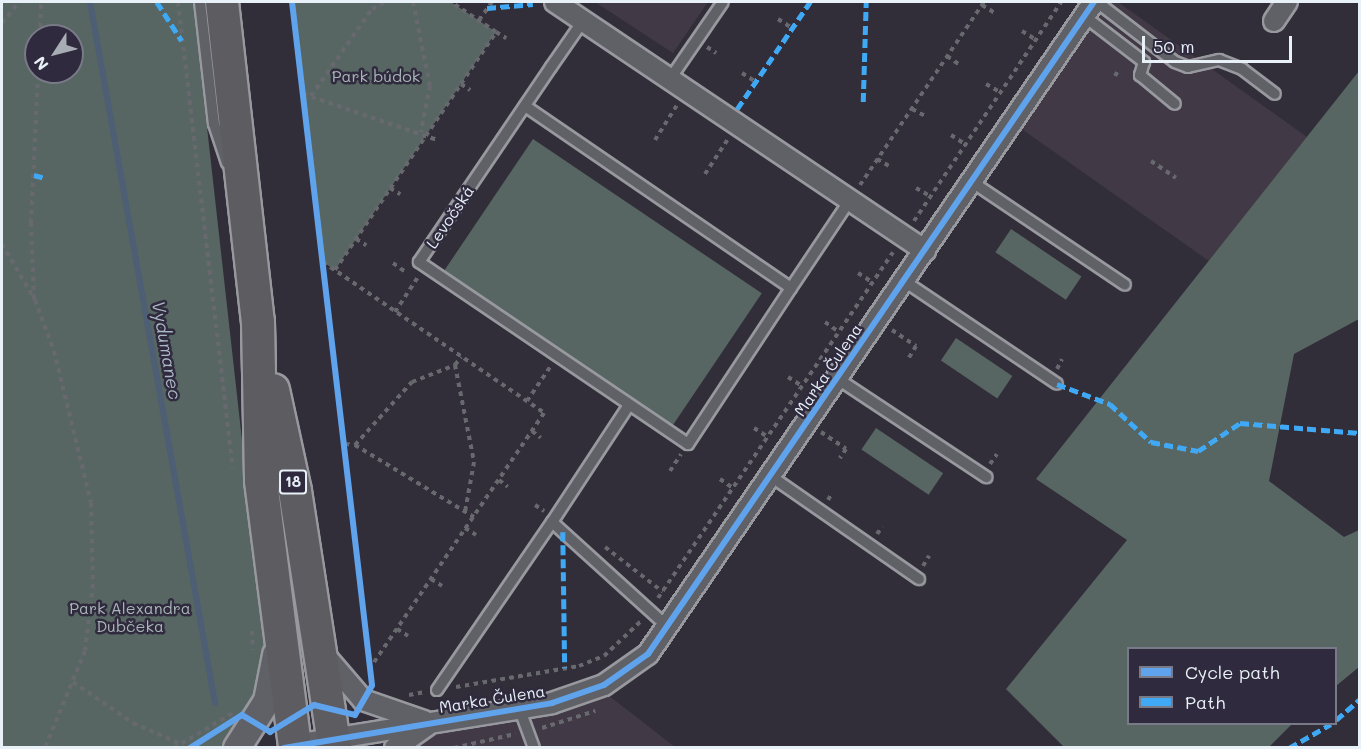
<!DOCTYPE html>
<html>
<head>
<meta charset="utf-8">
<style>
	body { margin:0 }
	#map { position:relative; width:1361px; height:749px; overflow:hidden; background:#312e39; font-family:Mali,sans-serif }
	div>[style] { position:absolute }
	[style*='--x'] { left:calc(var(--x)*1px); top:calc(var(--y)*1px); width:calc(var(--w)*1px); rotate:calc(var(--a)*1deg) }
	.built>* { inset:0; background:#413946 }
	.green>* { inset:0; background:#576662; transform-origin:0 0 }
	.stream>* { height:6px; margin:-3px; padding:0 3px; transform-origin:3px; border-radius:3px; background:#4d5e75 }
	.path>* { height:4px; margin-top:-2px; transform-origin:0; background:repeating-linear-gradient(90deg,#68686f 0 4.5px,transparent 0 9px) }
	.roads { filter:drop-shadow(2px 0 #98999f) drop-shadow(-2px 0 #98999f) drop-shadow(0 2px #98999f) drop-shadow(0 -2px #98999f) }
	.service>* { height:10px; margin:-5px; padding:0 5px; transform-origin:5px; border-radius:5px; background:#606067 }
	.minor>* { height:20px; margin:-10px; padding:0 10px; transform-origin:10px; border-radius:10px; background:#606067 }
	.tertiary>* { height:26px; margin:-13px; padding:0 13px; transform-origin:13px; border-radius:13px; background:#606067 }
	.primary>* { height:32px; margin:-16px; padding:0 16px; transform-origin:16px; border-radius:16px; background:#5d5c61 }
	.quiet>* { height:4.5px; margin-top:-2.25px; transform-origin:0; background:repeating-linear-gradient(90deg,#3fa9f5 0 9px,transparent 0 13.5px) }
	.cycleway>* { height:6px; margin:-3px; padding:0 3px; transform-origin:3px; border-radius:3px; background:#60a3ed }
	span { translate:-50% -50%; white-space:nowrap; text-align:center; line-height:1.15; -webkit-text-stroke:5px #2f2a3d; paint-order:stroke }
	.shield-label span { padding:2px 4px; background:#2f2a3d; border:2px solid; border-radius:4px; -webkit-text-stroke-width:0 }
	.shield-label { font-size:15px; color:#e8f1f8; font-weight:700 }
	.park-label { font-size:16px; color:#a9b6b7 }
	.street-label { font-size:16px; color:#e8f1f8 }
	.water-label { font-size:18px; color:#abb8c6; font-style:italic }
	.frame { position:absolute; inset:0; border:3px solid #e8f1f8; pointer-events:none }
	.legend { position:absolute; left:1127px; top:647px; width:210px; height:78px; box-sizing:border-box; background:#2f2a3d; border:2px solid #797a88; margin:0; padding:8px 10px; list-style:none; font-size:18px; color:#e8f1f8 }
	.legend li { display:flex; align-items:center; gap:12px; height:30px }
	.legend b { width:30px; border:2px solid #797a88 }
	.north { position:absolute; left:24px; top:24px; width:60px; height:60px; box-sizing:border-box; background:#2f2a3d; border:2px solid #797a88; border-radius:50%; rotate:234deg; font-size:16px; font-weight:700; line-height:24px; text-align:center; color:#e8f1f8 }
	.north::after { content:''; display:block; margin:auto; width:21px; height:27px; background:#a8adb5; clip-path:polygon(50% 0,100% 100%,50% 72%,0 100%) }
	.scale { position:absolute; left:1142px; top:36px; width:150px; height:27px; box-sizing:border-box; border:3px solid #e8f1f8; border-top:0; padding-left:8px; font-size:18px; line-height:21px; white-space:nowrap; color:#e8f1f8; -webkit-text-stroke:4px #2f2a3d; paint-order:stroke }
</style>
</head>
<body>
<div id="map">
	<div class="built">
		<div style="clip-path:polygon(595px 2px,708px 2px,673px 53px)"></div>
		<div style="clip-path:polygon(1095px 2px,1118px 2px,1307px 137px,1209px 261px,1013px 123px)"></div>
		<div style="clip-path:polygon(599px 688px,675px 747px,396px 748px,407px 731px)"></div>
	</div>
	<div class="green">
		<div style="clip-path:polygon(evenodd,2px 2px,193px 2px,269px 681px,223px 747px,2px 747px,2px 2px,36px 36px,72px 36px,72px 72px,36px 72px,36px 36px)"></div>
		<div style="clip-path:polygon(292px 2px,451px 2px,496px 32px,335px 270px,323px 262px)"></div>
		<div style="clip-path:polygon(1359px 71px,1359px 319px,1294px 354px,1269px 481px,1344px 537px,1359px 530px,1359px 667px,1336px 686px,1336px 648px,1128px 648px,1128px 724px,1292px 724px,1269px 747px,1064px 747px,1006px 689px,1127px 540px,1036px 479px)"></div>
		<div style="left:533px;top:139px;width:276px;height:161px;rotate:34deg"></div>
		<div style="left:1011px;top:229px;width:85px;height:28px;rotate:34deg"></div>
		<div style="left:956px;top:338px;width:68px;height:27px;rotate:34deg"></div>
		<div style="left:876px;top:428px;width:81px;height:26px;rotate:34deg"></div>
	</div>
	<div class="stream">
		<div style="--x:90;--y:2;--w:712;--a:79.89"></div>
	</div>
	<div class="path">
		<div style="--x:178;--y:2;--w:469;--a:83.3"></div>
		<div style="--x:413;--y:2;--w:86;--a:78.6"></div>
		<div style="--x:430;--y:86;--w:47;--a:101.1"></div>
		<div style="--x:982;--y:5;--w:15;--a:32"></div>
		<div style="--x:778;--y:19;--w:17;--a:33"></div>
		<div style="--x:479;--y:20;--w:22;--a:-54"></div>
		<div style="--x:2;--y:23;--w:27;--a:-51"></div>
		<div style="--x:1022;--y:31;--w:15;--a:32"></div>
		<div style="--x:496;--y:32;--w:12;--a:31"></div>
		<div style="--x:40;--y:36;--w:34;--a:-88"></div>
		<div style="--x:707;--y:47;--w:11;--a:34"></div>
		<div style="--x:947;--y:56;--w:16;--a:35"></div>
		<div style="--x:742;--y:73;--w:17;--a:33"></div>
		<div style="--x:1115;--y:76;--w:8;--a:-60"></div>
		<div style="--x:461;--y:84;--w:11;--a:34"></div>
		<div style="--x:986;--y:84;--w:16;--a:30"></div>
		<div style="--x:303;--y:94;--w:142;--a:18.9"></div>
		<div style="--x:311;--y:96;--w:106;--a:-55"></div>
		<div style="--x:372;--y:9;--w:15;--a:-28"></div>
		<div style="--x:912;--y:109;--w:15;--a:28"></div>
		<div style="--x:951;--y:135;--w:17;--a:33"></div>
		<div style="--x:655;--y:140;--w:41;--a:-57.8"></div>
		<div style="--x:877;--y:159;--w:16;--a:30"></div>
		<div style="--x:1151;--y:161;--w:30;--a:34"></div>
		<div style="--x:705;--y:174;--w:42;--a:-56.7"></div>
		<div style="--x:860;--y:185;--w:221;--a:-55.9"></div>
		<div style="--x:390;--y:188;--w:12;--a:31"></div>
		<div style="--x:916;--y:188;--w:16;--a:30"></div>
		<div style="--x:914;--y:221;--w:264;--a:-56.1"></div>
		<div style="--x:356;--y:239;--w:12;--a:31"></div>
		<div style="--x:2;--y:244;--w:65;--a:59.5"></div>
		<div style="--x:35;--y:300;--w:54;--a:69.6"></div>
		<div style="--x:54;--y:351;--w:156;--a:76.3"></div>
		<div style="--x:91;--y:503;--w:81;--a:88.6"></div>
		<div style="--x:93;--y:584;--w:67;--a:96.8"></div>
		<div style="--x:85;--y:651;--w:105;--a:112.4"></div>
		<div style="--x:323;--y:262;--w:268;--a:34.3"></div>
		<div style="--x:544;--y:413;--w:307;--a:124.3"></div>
		<div style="--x:393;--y:263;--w:17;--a:36"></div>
		<div style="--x:335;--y:270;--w:287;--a:-55.9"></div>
		<div style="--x:496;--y:32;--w:54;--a:-146.3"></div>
		<div style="--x:858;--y:273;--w:17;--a:33"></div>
		<div style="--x:34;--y:299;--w:76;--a:-92.3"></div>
		<div style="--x:31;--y:223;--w:151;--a:-87.3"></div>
		<div style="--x:395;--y:312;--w:42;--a:-56.7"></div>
		<div style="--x:825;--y:322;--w:17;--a:36"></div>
		<div style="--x:892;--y:330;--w:29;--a:34"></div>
		<div style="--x:916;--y:346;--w:17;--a:121"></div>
		<div style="--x:455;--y:365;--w:99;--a:78.9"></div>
		<div style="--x:474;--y:462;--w:51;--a:100.2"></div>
		<div style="--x:1057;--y:369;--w:11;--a:-63"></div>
		<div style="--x:788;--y:377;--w:17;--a:33"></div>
		<div style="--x:527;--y:401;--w:41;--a:-55.9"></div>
		<div style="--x:754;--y:428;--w:17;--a:33"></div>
		<div style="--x:532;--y:431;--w:11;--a:38"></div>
		<div style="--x:821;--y:432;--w:30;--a:34"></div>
		<div style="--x:846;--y:449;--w:11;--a:124"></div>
		<div style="--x:345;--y:444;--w:10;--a:6"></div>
		<div style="--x:355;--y:445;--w:139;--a:31.2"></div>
		<div style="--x:355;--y:445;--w:85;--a:-47.9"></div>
		<div style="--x:412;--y:382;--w:46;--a:-21.6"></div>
		<div style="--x:455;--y:365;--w:10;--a:-53"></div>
		<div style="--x:990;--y:464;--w:12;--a:-55"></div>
		<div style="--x:670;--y:471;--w:20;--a:-57"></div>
		<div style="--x:720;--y:479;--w:16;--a:35"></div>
		<div style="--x:499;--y:480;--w:11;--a:38"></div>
		<div style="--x:828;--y:500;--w:8;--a:-60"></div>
		<div style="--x:535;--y:505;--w:11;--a:34"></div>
		<div style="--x:465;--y:528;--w:13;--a:32"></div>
		<div style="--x:877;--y:534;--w:9;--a:-54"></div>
		<div style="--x:605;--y:547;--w:73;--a:37.8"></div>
		<div style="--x:923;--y:566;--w:12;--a:-59"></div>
		<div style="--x:431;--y:579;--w:13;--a:32"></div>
		<div style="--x:658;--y:598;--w:418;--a:-55.8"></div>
		<div style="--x:397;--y:629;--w:13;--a:32"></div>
		<div style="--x:252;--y:631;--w:19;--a:87"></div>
		<div style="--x:73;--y:682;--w:73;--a:34.3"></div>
		<div style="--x:133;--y:723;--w:52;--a:23.6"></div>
		<div style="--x:456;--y:687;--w:125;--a:-9.7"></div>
		<div style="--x:579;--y:666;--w:27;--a:-22"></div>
		<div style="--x:604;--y:656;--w:51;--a:-43.4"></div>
		<div style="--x:409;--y:695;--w:16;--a:-11"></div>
		<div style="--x:542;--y:728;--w:56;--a:-17.8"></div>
		<div style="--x:174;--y:748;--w:69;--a:-30.7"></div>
		<div style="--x:454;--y:748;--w:63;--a:-12.9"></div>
	</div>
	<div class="roads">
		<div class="service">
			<div style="--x:200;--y:2;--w:123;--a:83.5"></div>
			<div style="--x:214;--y:124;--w:41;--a:71.6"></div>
			<div style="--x:1097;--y:2;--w:98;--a:37.6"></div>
			<div style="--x:1175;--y:62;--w:14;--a:21"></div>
			<div style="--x:1188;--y:67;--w:32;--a:-13"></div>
			<div style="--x:1219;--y:60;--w:25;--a:21"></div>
			<div style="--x:1242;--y:69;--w:41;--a:37.1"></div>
			<div style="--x:1084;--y:16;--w:76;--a:37.5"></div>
			<div style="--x:1144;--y:62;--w:14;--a:107"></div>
			<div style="--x:1140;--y:75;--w:45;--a:39.6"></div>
			<div style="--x:670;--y:79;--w:93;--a:-55.5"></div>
			<div style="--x:525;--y:106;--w:322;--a:34.4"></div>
			<div style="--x:791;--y:288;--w:187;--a:123.4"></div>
			<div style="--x:688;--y:444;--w:325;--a:-145.9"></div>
			<div style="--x:419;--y:262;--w:235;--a:-55.9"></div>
			<div style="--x:551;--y:67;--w:56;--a:-55.2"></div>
			<div style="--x:972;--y:182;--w:184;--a:33.9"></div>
			<div style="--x:904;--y:281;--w:184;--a:33.9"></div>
			<div style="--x:791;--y:288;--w:106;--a:-56.2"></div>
			<div style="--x:838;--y:379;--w:178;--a:33.5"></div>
			<div style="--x:629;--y:405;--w:140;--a:123.3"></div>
			<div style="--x:552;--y:522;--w:158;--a:42.2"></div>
			<div style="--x:772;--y:477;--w:179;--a:34.8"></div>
			<div style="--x:437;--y:690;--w:204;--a:-55.6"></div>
			<div style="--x:520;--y:710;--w:40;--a:69.8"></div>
		</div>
		<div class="minor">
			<div style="--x:555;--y:2;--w:446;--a:33.9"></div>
			<div style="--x:1274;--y:21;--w:23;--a:-56"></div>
			<div style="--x:327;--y:658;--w:55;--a:49.4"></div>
			<div style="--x:363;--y:700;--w:65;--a:19"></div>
			<div style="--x:294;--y:745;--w:261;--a:-9.2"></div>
			<div style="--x:552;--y:703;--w:55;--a:-19.1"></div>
			<div style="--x:604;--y:685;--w:54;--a:-35.2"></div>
			<div style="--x:648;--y:654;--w:790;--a:-55.63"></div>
			<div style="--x:395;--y:748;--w:39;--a:-35"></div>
		</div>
		<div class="tertiary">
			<div style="--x:237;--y:748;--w:56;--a:-57.4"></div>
			<div style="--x:267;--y:701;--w:47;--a:-78.9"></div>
		</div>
		<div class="primary">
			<div style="--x:222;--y:2;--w:322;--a:83.6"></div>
			<div style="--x:258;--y:322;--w:159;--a:88.9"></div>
			<div style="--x:261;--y:481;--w:269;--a:82.7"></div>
			<div style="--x:273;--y:390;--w:103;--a:77.7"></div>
			<div style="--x:295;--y:491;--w:260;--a:81.2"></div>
		</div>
	</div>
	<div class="quiet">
		<div style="--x:157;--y:2;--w:46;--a:57.3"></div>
		<div style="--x:487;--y:8;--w:46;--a:-5"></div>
		<div style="--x:863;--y:102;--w:100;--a:-88.3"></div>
		<div style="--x:737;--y:109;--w:130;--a:-55.7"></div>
		<div style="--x:34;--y:175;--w:11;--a:15"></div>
		<div style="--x:1057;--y:384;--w:57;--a:20.7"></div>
		<div style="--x:1110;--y:404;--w:56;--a:42.8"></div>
		<div style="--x:1151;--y:442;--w:48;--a:10.8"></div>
		<div style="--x:1198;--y:451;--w:50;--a:-33.7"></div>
		<div style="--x:1240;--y:423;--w:120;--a:4.8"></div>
		<div style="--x:563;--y:532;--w:136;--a:89.2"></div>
		<div style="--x:1336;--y:720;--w:32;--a:-41"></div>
		<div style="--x:1289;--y:748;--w:48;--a:-29.7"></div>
	</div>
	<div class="cycleway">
		<div style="--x:190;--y:748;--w:62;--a:-32.4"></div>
		<div style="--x:242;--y:715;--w:33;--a:31"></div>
		<div style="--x:270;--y:732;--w:52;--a:-31.5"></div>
		<div style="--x:314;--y:705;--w:42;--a:13.7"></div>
		<div style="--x:355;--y:715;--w:34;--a:-60"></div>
		<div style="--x:372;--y:685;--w:688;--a:-96.68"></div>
		<div style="--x:284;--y:748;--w:272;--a:-9.5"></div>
		<div style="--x:552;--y:703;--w:55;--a:-19.1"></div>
		<div style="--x:604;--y:685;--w:54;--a:-35.2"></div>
		<div style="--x:648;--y:654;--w:790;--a:-55.63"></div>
	</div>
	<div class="shield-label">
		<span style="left:293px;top:482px">18</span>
	</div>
	<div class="park-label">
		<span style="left:376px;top:76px">Park búdok</span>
		<span style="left:130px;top:617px">Park Alexandra<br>Dubčeka</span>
	</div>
	<div class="street-label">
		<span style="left:450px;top:217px;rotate:-56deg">Levočská</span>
		<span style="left:828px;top:370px;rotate:-56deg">Marka Čulena</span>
		<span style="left:492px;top:699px;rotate:-9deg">Marka Čulena</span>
	</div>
	<div class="water-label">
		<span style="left:167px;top:350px;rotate:80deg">Vydumanec</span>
	</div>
	<div class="frame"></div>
	<ul class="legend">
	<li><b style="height:8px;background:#60a3ed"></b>Cycle path</li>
	<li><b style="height:8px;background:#3fa9f5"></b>Path</li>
	</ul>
	<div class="north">N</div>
	<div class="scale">50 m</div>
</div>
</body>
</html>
